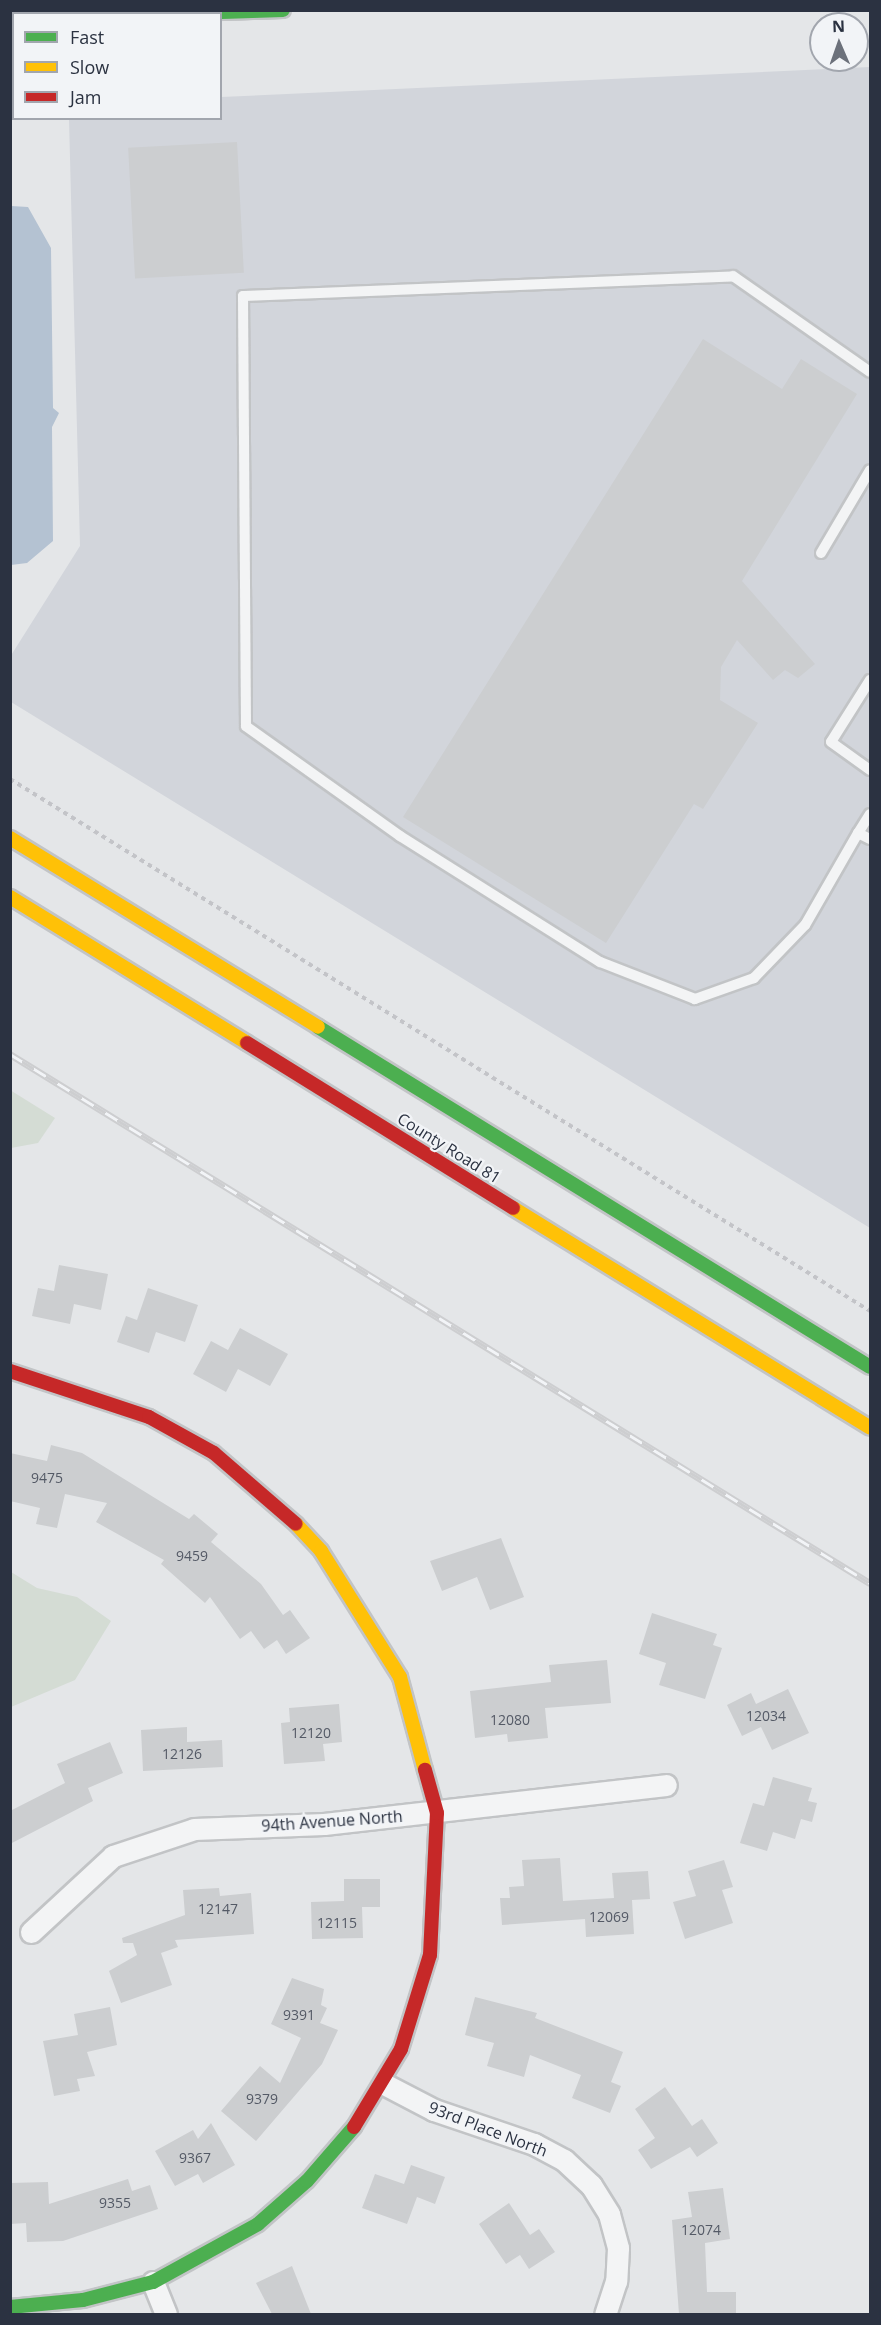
<!DOCTYPE html>
<html>
<head>
<meta charset="utf-8">
<style>
	body { margin:0 }
	#map { position:relative; width:881px; height:2325px; overflow:hidden; background:#e4e6e8; font-family:"Open Sans",sans-serif }
	div>[style] { position:absolute }
	[style*='--x'] { left:calc(var(--x)*1px); top:calc(var(--y)*1px); width:calc(var(--w)*1px); rotate:calc(var(--a)*1deg) }
	.built>* { inset:0; background:#d2d5db }
	.green>* { inset:0; background:#d4dcd4 }
	.water>* { inset:0; background:#b4c2d2 }
	.building>* { inset:0; background:#ccced0; transform-origin:0 0 }
	.path>* { height:4px; margin-top:-2px; transform-origin:0; background:repeating-linear-gradient(90deg,#c3c4c8 0 4.5px,transparent 0 9px) }
	.roads { filter:drop-shadow(2px 0 #c2c4c6) drop-shadow(-2px 0 #c2c4c6) drop-shadow(0 2px #c2c4c6) drop-shadow(0 -2px #c2c4c6) }
	.lane>* { height:10px; margin:-5px; padding:0 5px; transform-origin:5px; border-radius:5px; background:#f3f4f5 }
	.street>* { height:21px; margin:-10.5px; padding:0 10.5px; transform-origin:10.5px; border-radius:10.5px; background:#f3f4f5 }
	.fast>* { height:14px; margin:-7px; padding:0 7px; transform-origin:7px; border-radius:7px; background:#4caf50 }
	.slow>* { height:14px; margin:-7px; padding:0 7px; transform-origin:7px; border-radius:7px; background:#ffc107 }
	.jam>* { height:14px; margin:-7px; padding:0 7px; transform-origin:7px; border-radius:7px; background:#c62828 }
	.rail>* { height:7px; margin-top:-3.5px; transform-origin:0; background:repeating-linear-gradient(90deg,#f2f4f7 0 14px,#cdced0 0 28px); box-sizing:border-box; border-block:2px solid #cdced0 }
	span { translate:-50% -50%; white-space:nowrap; text-align:center; line-height:1.15; -webkit-text-stroke:4.5px #f2f4f7; paint-order:stroke }
	.number-label { font-size:14px; color:#545a66 }
	.number-label span { -webkit-text-stroke-width:0 }
	.street-label { font-size:16px; color:#2b3241 }
	.frame { position:absolute; inset:0; border:12px solid #2b3241; pointer-events:none }
	.legend { position:absolute; left:12px; top:12px; width:210px; height:108px; box-sizing:border-box; background:#f2f4f7; border:2px solid #a2a6ae; margin:0; padding:8px 10px; list-style:none; font-size:18px; color:#2b3241 }
	.legend li { display:flex; align-items:center; gap:12px; height:30px }
	.legend b { width:30px; border:2px solid #a2a6ae }
	.north { position:absolute; left:809px; top:12px; width:60px; height:60px; box-sizing:border-box; background:#f2f4f7; border:2px solid #a2a6ae; border-radius:50%; rotate:358deg; font-size:16px; font-weight:700; line-height:24px; text-align:center; color:#2b3241 }
	.north::after { content:''; display:block; margin:auto; width:21px; height:27px; background:#6c717b; clip-path:polygon(50% 0,100% 100%,50% 72%,0 100%) }
</style>
</head>
<body>
<div id="map">
	<div class="built">
		<div style="clip-path:polygon(870px 67px,870px 1228px,11px 702px,10px 657px,80px 546px,69px 119px,220px 118px,221px 97px)"></div>
	</div>
	<div class="green">
		<div style="clip-path:polygon(10px 1090px,55px 1118px,38px 1143px,11px 1148px)"></div>
		<div style="clip-path:polygon(11px 1572px,37px 1588px,77px 1597px,111px 1621px,75px 1680px,11px 1707px)"></div>
	</div>
	<div class="water">
		<div style="clip-path:polygon(11px 206px,28px 207px,51px 248px,53px 408px,59px 413px,52px 427px,53px 541px,27px 563px,11px 565px)"></div>
	</div>
	<div class="building">
		<div style="left:237px;top:142px;width:131px;height:109px;rotate:87deg"></div>
		<div style="clip-path:polygon(703px 339px,782px 389px,801px 359px,857px 394px,742px 581px,815px 664px,798px 678px,785px 670px,773px 680px,737px 640px,721px 667px,720px 700px,758px 723px,703px 809px,694px 804px,606px 943px,403px 817px)"></div>
		<div style="clip-path:polygon(59px 1265px,108px 1274px,101px 1310px,74px 1304px,70px 1324px,32px 1316px,38px 1288px,54px 1291px)"></div>
		<div style="clip-path:polygon(148px 1288px,198px 1305px,185px 1342px,156px 1332px,149px 1353px,117px 1342px,126px 1316px,137px 1320px)"></div>
		<div style="clip-path:polygon(240px 1328px,288px 1354px,270px 1386px,238px 1369px,226px 1392px,193px 1374px,211px 1341px,228px 1350px)"></div>
		<div style="clip-path:polygon(51px 1445px,82px 1453px,189px 1519px,194px 1514px,218px 1534px,211px 1542px,261px 1584px,283px 1615px,290px 1610px,310px 1638px,286px 1654px,277px 1640px,264px 1649px,251px 1631px,240px 1639px,210px 1597px,205px 1603px,161px 1564px,164px 1560px,96px 1522px,107px 1503px,65px 1494px,57px 1528px,36px 1524px,40px 1508px,10px 1501px,10px 1453px,47px 1461px)"></div>
		<div style="clip-path:polygon(501px 1538px,524px 1597px,490px 1610px,477px 1577px,442px 1591px,430px 1561px)"></div>
		<div style="clip-path:polygon(652px 1613px,717px 1634px,713px 1645px,722px 1648px,705px 1699px,659px 1685px,666px 1663px,639px 1654px)"></div>
		<div style="clip-path:polygon(607px 1660px,611px 1703px,545px 1708px,548px 1738px,508px 1742px,507px 1734px,475px 1738px,470px 1691px,551px 1682px,549px 1665px)"></div>
		<div style="clip-path:polygon(788px 1689px,809px 1733px,772px 1750px,761px 1727px,742px 1736px,727px 1705px,751px 1693px,756px 1704px)"></div>
		<div style="clip-path:polygon(339px 1704px,342px 1742px,323px 1744px,325px 1761px,284px 1764px,281px 1723px,290px 1722px,289px 1708px)"></div>
		<div style="clip-path:polygon(187px 1727px,187px 1742px,222px 1740px,223px 1767px,143px 1771px,141px 1730px)"></div>
		<div style="clip-path:polygon(110px 1742px,123px 1773px,88px 1788px,93px 1801px,10px 1844px,10px 1811px,65px 1783px,57px 1764px)"></div>
		<div style="clip-path:polygon(773px 1777px,812px 1788px,808px 1801px,817px 1803px,812px 1822px,801px 1819px,795px 1839px,773px 1832px,767px 1851px,740px 1843px,753px 1803px,764px 1806px)"></div>
		<div style="clip-path:polygon(560px 1858px,563px 1901px,614px 1898px,612px 1873px,648px 1871px,650px 1899px,632px 1900px,634px 1934px,586px 1937px,585px 1919px,502px 1925px,500px 1898px,510px 1898px,509px 1887px,524px 1886px,522px 1860px)"></div>
		<div style="clip-path:polygon(724px 1860px,733px 1887px,722px 1890px,733px 1923px,685px 1939px,673px 1902px,696px 1896px,688px 1871px)"></div>
		<div style="clip-path:polygon(344px 1879px,380px 1879px,380px 1907px,362px 1907px,363px 1938px,312px 1939px,311px 1902px,344px 1901px)"></div>
		<div style="clip-path:polygon(219px 1888px,220px 1896px,251px 1893px,254px 1934px,175px 1940px,178px 1947px,161px 1953px,172px 1985px,121px 2003px,109px 1971px,137px 1955px,133px 1943px,123px 1943px,122px 1938px,185px 1915px,183px 1890px)"></div>
		<div style="clip-path:polygon(292px 1978px,324px 1989px,321px 2005px,327px 2008px,320px 2023px,338px 2030px,322px 2064px,256px 2141px,221px 2111px,260px 2066px,280px 2083px,301px 2038px,271px 2024px)"></div>
		<div style="clip-path:polygon(475px 1997px,537px 2013px,535px 2018px,623px 2052px,611px 2082px,621px 2086px,610px 2113px,572px 2098px,581px 2075px,530px 2055px,524px 2077px,487px 2066px,494px 2043px,465px 2035px)"></div>
		<div style="clip-path:polygon(110px 2007px,117px 2045px,87px 2052px,95px 2076px,77px 2079px,80px 2091px,54px 2096px,43px 2041px,78px 2035px,74px 2014px)"></div>
		<div style="clip-path:polygon(665px 2087px,692px 2126px,702px 2119px,718px 2143px,697px 2157px,690px 2147px,651px 2169px,638px 2150px,655px 2138px,635px 2109px)"></div>
		<div style="clip-path:polygon(211px 2123px,235px 2165px,203px 2183px,198px 2174px,175px 2186px,155px 2151px,193px 2130px,198px 2139px)"></div>
		<div style="clip-path:polygon(411px 2165px,445px 2177px,435px 2204px,417px 2197px,407px 2224px,362px 2208px,375px 2174px,404px 2184px)"></div>
		<div style="clip-path:polygon(128px 2179px,132px 2191px,150px 2185px,158px 2209px,63px 2241px,27px 2242px,26px 2223px,10px 2224px,10px 2183px,48px 2182px,49px 2204px)"></div>
		<div style="clip-path:polygon(723px 2188px,730px 2239px,705px 2243px,707px 2292px,736px 2292px,736px 2314px,679px 2314px,672px 2220px,692px 2217px,688px 2192px)"></div>
		<div style="clip-path:polygon(509px 2203px,530px 2235px,539px 2229px,555px 2252px,529px 2269px,520px 2255px,506px 2264px,479px 2224px)"></div>
		<div style="clip-path:polygon(292px 2266px,311px 2314px,272px 2314px,256px 2283px)"></div>
	</div>
	<div class="path">
		<div style="--x:10;--y:779;--w:1011;--a:31.74"></div>
	</div>
	<div class="roads">
		<div class="lane">
			<div style="--x:821;--y:553;--w:96;--a:-59.4"></div>
			<div style="--x:870;--y:680;--w:73;--a:122.2"></div>
			<div style="--x:831;--y:742;--w:48;--a:35.7"></div>
			<div style="--x:870;--y:814;--w:22;--a:122"></div>
			<div style="--x:858;--y:833;--w:13;--a:27"></div>
			<div style="--x:858;--y:833;--w:106;--a:119.9"></div>
			<div style="--x:805;--y:925;--w:74;--a:133.9"></div>
			<div style="--x:754;--y:978;--w:63;--a:160.4"></div>
			<div style="--x:695;--y:999;--w:102;--a:-158.7"></div>
			<div style="--x:600;--y:962;--w:236;--a:-147.8"></div>
			<div style="--x:400;--y:836;--w:189;--a:-144.5"></div>
			<div style="--x:246;--y:726;--w:430;--a:-90.4"></div>
			<div style="--x:243;--y:296;--w:490;--a:-2.3"></div>
			<div style="--x:733;--y:276;--w:167;--a:35"></div>
		</div>
		<div class="street">
			<div style="--x:31;--y:1932;--w:112;--a:-42.8"></div>
			<div style="--x:113;--y:1856;--w:85;--a:-18.4"></div>
			<div style="--x:194;--y:1829;--w:130;--a:-2.2"></div>
			<div style="--x:324;--y:1824;--w:344;--a:-6.5"></div>
			<div style="--x:384;--y:2084;--w:56;--a:27.5"></div>
			<div style="--x:434;--y:2110;--w:106;--a:18.8"></div>
			<div style="--x:534;--y:2144;--w:34;--a:28"></div>
			<div style="--x:564;--y:2160;--w:37;--a:43"></div>
			<div style="--x:591;--y:2185;--w:34;--a:58"></div>
			<div style="--x:609;--y:2214;--w:35;--a:75"></div>
			<div style="--x:618;--y:2248;--w:33;--a:93"></div>
			<div style="--x:616;--y:2281;--w:35;--a:108"></div>
			<div style="--x:153;--y:2282;--w:35;--a:68"></div>
		</div>
		<div class="fast">
			<div style="--x:161;--y:14;--w:122;--a:-1.9"></div>
			<div style="--x:318;--y:1027;--w:648;--a:31.63"></div>
			<div style="--x:10;--y:2307;--w:73;--a:-5.5"></div>
			<div style="--x:83;--y:2300;--w:72;--a:-14.4"></div>
			<div style="--x:153;--y:2282;--w:120;--a:-28.9"></div>
			<div style="--x:258;--y:2224;--w:65;--a:-41.3"></div>
			<div style="--x:307;--y:2181;--w:72;--a:-49"></div>
		</div>
		<div class="slow">
			<div style="--x:10;--y:13;--w:21;--a:3"></div>
			<div style="--x:10;--y:838;--w:361;--a:31.5"></div>
			<div style="--x:10;--y:897;--w:278;--a:31.6"></div>
			<div style="--x:513;--y:1208;--w:419;--a:31.6"></div>
			<div style="--x:296;--y:1524;--w:37;--a:47"></div>
			<div style="--x:321;--y:1551;--w:149;--a:57.9"></div>
			<div style="--x:400;--y:1677;--w:96;--a:75"></div>
		</div>
		<div class="jam">
			<div style="--x:247;--y:1043;--w:313;--a:31.8"></div>
			<div style="--x:10;--y:1371;--w:146;--a:18.3"></div>
			<div style="--x:149;--y:1417;--w:74;--a:29"></div>
			<div style="--x:214;--y:1453;--w:108;--a:40.9"></div>
			<div style="--x:354;--y:2127;--w:91;--a:-58.9"></div>
			<div style="--x:401;--y:2049;--w:98;--a:-72.9"></div>
			<div style="--x:430;--y:1955;--w:142;--a:-87.2"></div>
			<div style="--x:437;--y:1813;--w:45;--a:-105.6"></div>
		</div>
	</div>
	<div class="rail">
		<div style="--x:10;--y:1054;--w:1010;--a:31.6"></div>
	</div>
	<div class="number-label">
		<span style="left:47px;top:1478px">9475</span>
		<span style="left:192px;top:1556px">9459</span>
		<span style="left:766px;top:1716px">12034</span>
		<span style="left:510px;top:1720px">12080</span>
		<span style="left:311px;top:1733px">12120</span>
		<span style="left:182px;top:1754px">12126</span>
		<span style="left:218px;top:1909px">12147</span>
		<span style="left:609px;top:1917px">12069</span>
		<span style="left:337px;top:1923px">12115</span>
		<span style="left:299px;top:2015px">9391</span>
		<span style="left:262px;top:2099px">9379</span>
		<span style="left:195px;top:2158px">9367</span>
		<span style="left:115px;top:2203px">9355</span>
		<span style="left:701px;top:2230px">12074</span>
	</div>
	<div class="street-label">
		<span style="left:449px;top:1148px;rotate:32deg">County Road 81</span>
		<span style="left:332px;top:1821px;rotate:-4deg">94th Avenue North</span>
		<span style="left:488px;top:2129px;rotate:21deg">93rd Place North</span>
	</div>
	<div class="frame"></div>
	<ul class="legend">
	<li><b style="height:8px;background:#4caf50"></b>Fast</li>
	<li><b style="height:8px;background:#ffc107"></b>Slow</li>
	<li><b style="height:8px;background:#c62828"></b>Jam</li>
	</ul>
	<div class="north">N</div>
</div>
</body>
</html>
